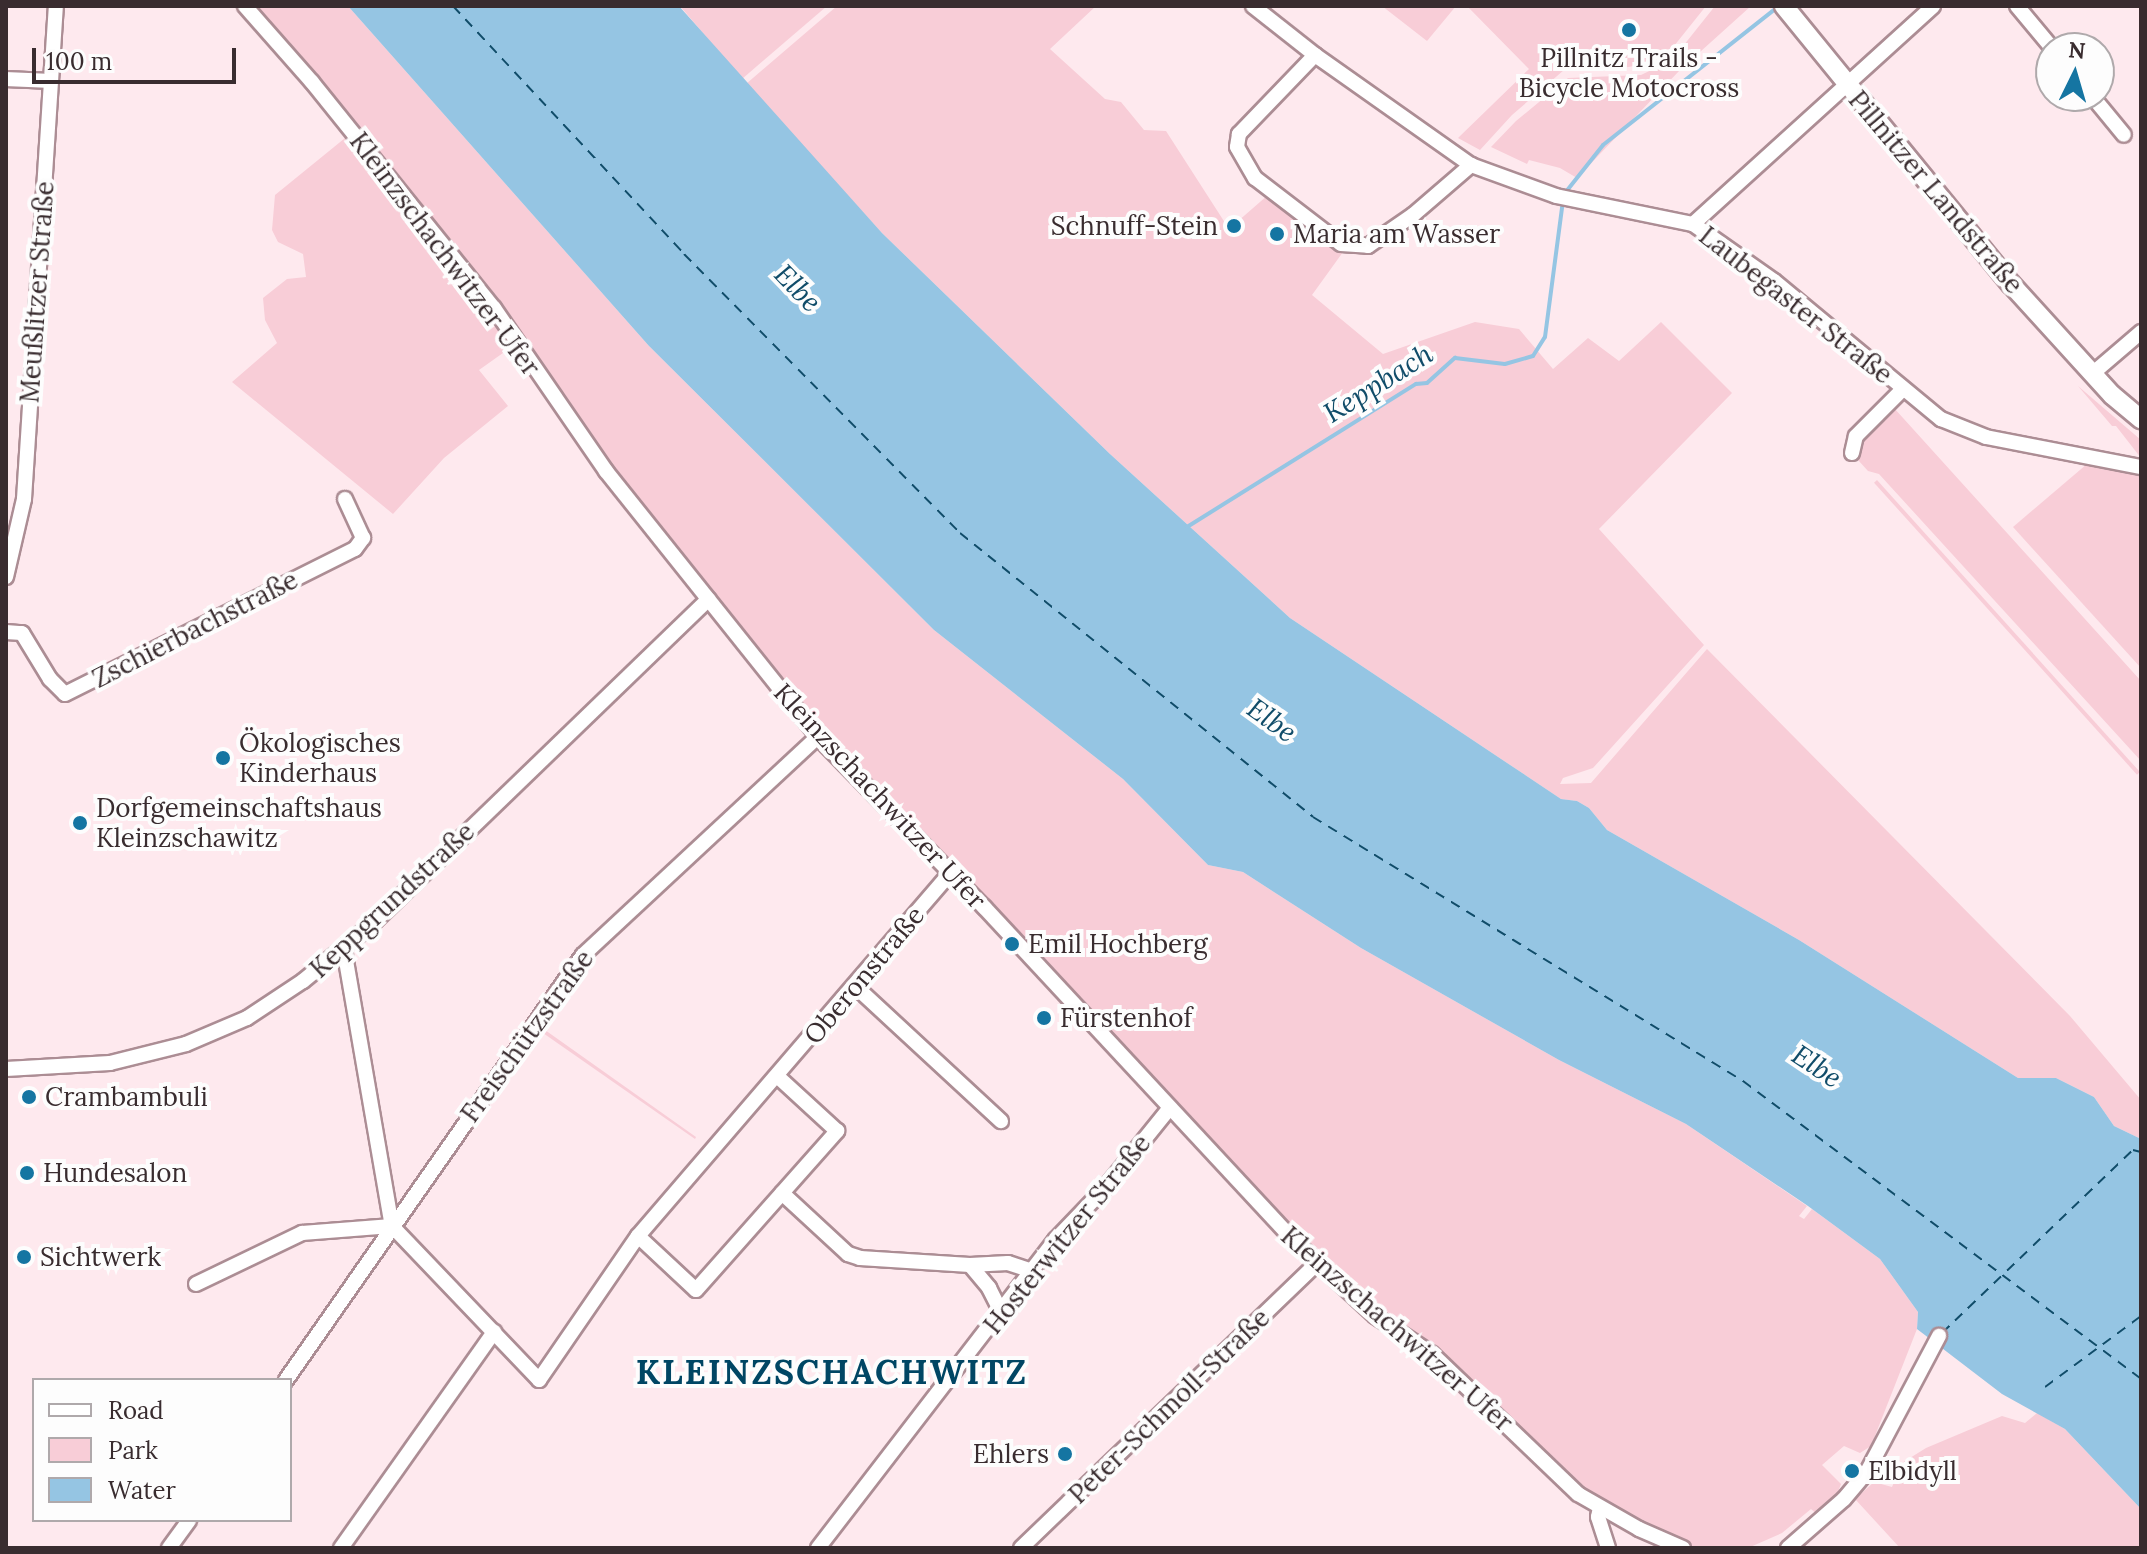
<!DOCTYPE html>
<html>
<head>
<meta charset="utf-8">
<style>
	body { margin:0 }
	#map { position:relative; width:2147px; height:1554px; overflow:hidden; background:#fee9ee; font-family:Lora,serif }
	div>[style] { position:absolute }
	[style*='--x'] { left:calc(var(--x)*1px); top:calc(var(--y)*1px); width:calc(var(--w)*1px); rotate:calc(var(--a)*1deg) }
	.green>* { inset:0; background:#f8cdd7; transform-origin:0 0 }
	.water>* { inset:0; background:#95c5e3 }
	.stream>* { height:4px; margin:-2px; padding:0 2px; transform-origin:2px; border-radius:2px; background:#95c5e3 }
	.ferry>* { height:2px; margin-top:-1px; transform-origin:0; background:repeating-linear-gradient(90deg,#104c69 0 10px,transparent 0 18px) }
	.roads { filter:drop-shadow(2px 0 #ac8d94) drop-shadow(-2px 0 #ac8d94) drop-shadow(0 2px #ac8d94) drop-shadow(0 -2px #ac8d94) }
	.minor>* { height:14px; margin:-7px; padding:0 7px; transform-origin:7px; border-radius:7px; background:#fff }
	.major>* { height:18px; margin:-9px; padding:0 9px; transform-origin:9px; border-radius:9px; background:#fff }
	.dots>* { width:22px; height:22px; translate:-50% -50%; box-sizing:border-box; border:4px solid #fdfdfd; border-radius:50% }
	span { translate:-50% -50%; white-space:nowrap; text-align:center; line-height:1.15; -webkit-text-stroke:8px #fdfdfd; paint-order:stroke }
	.poi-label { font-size:26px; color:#392c2f }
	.right { translate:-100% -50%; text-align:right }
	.left { translate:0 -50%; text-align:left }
	.street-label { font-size:26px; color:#392c2f }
	.water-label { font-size:28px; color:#104c69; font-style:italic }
	.district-label { font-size:34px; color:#004664; font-weight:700; letter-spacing:2px }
	.frame { position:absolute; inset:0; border:8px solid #392c2f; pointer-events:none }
	.legend { position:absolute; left:32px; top:1378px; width:260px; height:144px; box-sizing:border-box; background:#fdfdfd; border:2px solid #afa9ab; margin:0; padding:10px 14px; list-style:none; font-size:24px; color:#392c2f }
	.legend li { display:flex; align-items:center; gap:16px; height:40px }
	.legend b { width:40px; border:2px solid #afa9ab }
	.north { position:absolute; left:2035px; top:32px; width:80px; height:80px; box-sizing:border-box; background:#fdfdfd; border:2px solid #afa9ab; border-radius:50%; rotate:5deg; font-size:22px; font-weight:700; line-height:32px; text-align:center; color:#392c2f }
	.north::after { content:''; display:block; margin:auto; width:28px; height:36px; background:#1575a2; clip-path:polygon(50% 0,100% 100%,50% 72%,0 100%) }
	.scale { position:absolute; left:32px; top:48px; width:204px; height:36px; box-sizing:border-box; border:4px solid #392c2f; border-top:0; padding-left:10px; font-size:24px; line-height:28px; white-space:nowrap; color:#392c2f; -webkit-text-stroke:6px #fdfdfd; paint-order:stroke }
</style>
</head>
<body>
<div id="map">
	<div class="green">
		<div style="clip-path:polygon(252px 6px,348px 6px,649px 346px,934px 630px,1123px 779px,1208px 865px,1243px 872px,1361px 948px,1559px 1060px,1686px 1124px,1807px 1206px,1799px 1216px,1804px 1219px,1812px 1209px,1880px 1259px,1918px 1312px,1917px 1329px,1871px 1446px,1860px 1453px,1844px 1446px,1822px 1465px,1841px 1484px,1836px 1497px,1818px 1515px,1811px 1509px,1782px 1533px,1748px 1548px,1697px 1548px,1640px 1525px,1596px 1501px,1307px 1247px,1171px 1105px,1172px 1098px,1156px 1088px,1055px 971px,821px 731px,577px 421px,501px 307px,432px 218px)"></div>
		<div style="clip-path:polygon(680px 6px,827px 6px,742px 79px)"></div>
		<div style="clip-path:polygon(837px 6px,1096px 6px,1050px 49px,1105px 99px,1121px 102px,1144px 130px,1166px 131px,1229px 229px,1268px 195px,1343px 252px,1312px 295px,1383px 354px,1475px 322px,1519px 329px,1553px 369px,1588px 338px,1619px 361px,1661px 322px,1732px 393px,1599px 529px,1704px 645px,1593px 768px,1563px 778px,1560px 784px,1591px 783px,1707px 649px,2070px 1016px,2141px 1100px,2141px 1139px,2114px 1126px,2094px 1097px,2056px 1078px,2018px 1078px,1799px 940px,1607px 830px,1589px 808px,1577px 801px,1561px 799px,1290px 618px,1110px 454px,882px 233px,746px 84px)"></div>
		<div style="clip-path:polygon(1382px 6px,1456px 6px,1427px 41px)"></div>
		<div style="clip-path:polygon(1467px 6px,1706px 6px,1674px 46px,1650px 62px,1629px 67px,1564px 70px,1512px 115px,1480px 150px,1458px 138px,1529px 69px)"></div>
		<div style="clip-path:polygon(1715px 6px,1751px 6px,1680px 70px,1577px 178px,1560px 168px,1529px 160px,1527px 164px,1491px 147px,1516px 121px,1568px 78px,1641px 75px,1672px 60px)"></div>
		<div style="clip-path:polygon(350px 134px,485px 307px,510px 348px,479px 370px,508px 406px,444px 458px,393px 514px,232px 382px,277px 343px,265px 320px,263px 298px,287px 279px,306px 277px,303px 254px,278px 242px,272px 230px,275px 195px)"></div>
		<div style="clip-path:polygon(2078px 386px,2141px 440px,2141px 458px,2116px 426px,2112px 426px)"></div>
		<div style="clip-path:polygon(1894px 408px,2141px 681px,2141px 761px,1879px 474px,1868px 471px,1858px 460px,1862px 437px,1885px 412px)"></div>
		<div style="clip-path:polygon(2087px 464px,2141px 471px,2141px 668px,2013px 527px)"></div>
		<div style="left:1877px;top:480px;width:393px;height:4px;rotate:48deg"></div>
		<div style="clip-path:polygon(545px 1030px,696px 1137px,695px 1139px,543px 1033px)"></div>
		<div style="clip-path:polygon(2037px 1413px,2065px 1429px,2141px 1509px,2141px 1548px,1900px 1548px,1855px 1499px,1874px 1482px,1892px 1487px,1895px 1480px,1889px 1471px,1926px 1448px,2002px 1416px,2025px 1423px)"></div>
	</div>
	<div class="water">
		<div style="clip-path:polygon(348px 6px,679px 6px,882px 233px,1110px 454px,1290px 618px,1561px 799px,1577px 801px,1589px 808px,1607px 830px,1799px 940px,2018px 1078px,2056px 1078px,2094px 1097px,2114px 1126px,2141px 1139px,2141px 1509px,2065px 1429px,2002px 1394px,1917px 1329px,1918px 1312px,1880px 1259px,1808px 1206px,1686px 1124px,1559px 1060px,1361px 948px,1243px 872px,1208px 865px,1123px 779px,934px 630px,649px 346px)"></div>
	</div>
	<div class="stream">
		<div style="--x:1565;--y:193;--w:61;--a:-51.6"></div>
		<div style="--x:1603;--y:145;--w:224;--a:-38.3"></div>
		<div style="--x:1187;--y:527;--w:270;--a:-32"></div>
		<div style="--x:1416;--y:384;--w:11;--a:-5"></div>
		<div style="--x:1427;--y:383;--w:38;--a:-42"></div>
		<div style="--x:1455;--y:358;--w:50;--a:6.8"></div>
		<div style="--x:1505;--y:364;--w:29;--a:-16"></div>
		<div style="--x:1533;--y:356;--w:22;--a:-58"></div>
		<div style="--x:1545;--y:337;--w:137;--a:-82.5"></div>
	</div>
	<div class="ferry">
		<div style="--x:453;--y:6;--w:339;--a:47"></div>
		<div style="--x:684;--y:254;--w:392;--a:45.3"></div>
		<div style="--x:960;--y:533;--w:453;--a:38.8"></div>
		<div style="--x:1313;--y:817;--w:505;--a:31.55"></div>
		<div style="--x:1743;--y:1081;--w:497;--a:36.8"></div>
		<div style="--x:1942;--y:1333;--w:265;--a:-43.8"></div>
		<div style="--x:2133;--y:1150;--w:8;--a:14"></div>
		<div style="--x:2045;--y:1387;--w:119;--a:-36.5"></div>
	</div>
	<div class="roads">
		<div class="minor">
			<div style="--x:245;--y:6;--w:101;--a:48.6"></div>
			<div style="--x:312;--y:82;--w:290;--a:51.2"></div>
			<div style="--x:494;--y:308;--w:198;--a:55.5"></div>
			<div style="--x:606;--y:471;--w:340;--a:51.4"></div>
			<div style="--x:818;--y:737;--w:238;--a:45.7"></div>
			<div style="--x:984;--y:907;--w:456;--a:47.1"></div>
			<div style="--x:1294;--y:1241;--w:110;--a:42.8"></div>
			<div style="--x:1375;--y:1316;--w:69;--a:33.7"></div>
			<div style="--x:1432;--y:1354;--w:202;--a:43.8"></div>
			<div style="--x:1578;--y:1494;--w:70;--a:29.8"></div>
			<div style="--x:1639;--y:1529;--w:48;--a:23.4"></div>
			<div style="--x:1253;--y:6;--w:79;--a:38.3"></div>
			<div style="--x:1315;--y:55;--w:191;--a:35.2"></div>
			<div style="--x:1471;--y:165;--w:90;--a:20"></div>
			<div style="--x:1556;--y:196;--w:140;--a:11.6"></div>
			<div style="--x:1693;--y:224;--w:99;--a:35.1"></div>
			<div style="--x:1774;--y:281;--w:217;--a:39.6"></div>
			<div style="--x:1941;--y:419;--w:48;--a:21.8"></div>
			<div style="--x:1986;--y:437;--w:158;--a:11"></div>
			<div style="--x:2017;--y:6;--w:55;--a:50.2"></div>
			<div style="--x:1315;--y:55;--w:110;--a:133.9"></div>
			<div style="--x:1239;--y:134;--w:13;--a:99"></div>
			<div style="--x:1237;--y:147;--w:36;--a:60"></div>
			<div style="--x:1255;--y:178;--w:108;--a:37.5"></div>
			<div style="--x:1341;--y:244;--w:27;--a:4"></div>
			<div style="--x:1368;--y:246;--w:55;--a:-34.6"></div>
			<div style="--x:1413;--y:215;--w:77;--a:-40.8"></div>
			<div style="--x:6;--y:79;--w:45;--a:2.5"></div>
			<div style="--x:2092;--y:96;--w:50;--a:50.6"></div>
			<div style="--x:1693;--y:224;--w:324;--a:-42.2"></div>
			<div style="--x:2092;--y:374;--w:65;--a:-40.6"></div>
			<div style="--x:1852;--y:453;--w:17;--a:-77"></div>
			<div style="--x:1856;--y:436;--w:66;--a:-45"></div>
			<div style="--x:6;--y:577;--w:80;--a:-77"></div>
			<div style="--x:24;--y:499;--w:494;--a:-86.3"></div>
			<div style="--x:6;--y:632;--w:16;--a:4"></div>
			<div style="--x:22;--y:633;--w:54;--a:58.7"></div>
			<div style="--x:50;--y:679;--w:21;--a:45"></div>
			<div style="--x:65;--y:694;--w:324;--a:-26.6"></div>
			<div style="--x:355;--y:549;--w:14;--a:-54"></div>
			<div style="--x:363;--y:538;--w:43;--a:-114.8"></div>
			<div style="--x:344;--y:949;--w:281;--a:80.2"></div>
			<div style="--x:392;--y:1226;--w:213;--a:46.3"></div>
			<div style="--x:539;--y:1380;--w:175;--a:-55.5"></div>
			<div style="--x:638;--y:1236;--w:479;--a:-49.3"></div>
			<div style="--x:855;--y:986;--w:199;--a:42.8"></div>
			<div style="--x:6;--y:1069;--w:104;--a:-3.3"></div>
			<div style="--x:110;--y:1063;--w:78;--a:-14"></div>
			<div style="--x:186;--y:1044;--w:66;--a:-23.1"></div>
			<div style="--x:247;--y:1018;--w:67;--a:-33.5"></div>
			<div style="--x:303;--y:981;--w:88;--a:-39.5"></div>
			<div style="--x:371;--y:925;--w:469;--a:-44"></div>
			<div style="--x:782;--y:1193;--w:90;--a:42.7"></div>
			<div style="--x:848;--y:1254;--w:13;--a:18"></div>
			<div style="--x:860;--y:1258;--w:110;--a:3.6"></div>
			<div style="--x:970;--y:1265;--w:38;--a:-3"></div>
			<div style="--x:1008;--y:1263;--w:26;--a:18"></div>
			<div style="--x:638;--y:1236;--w:79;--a:43"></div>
			<div style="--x:696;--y:1290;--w:213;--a:-48.4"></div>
			<div style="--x:837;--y:1131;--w:80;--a:-137.5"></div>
			<div style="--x:970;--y:1265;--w:30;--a:50"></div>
			<div style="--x:989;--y:1288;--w:27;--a:63"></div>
			<div style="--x:196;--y:1284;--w:118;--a:-25.7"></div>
			<div style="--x:302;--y:1233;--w:90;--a:-4.4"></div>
			<div style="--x:286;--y:1380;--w:518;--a:-55.05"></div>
			<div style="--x:583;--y:955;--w:321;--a:-42.9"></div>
			<div style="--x:1600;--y:1508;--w:9;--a:103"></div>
			<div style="--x:1598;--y:1517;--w:33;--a:72"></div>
			<div style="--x:169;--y:1548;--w:34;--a:-54"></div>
			<div style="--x:341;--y:1548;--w:265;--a:-54.7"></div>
			<div style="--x:818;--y:1548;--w:389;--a:-52.4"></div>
			<div style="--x:1055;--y:1240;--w:74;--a:-46.1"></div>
			<div style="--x:1106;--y:1187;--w:100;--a:-51.1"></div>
			<div style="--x:1021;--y:1548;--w:411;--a:-43.9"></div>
			<div style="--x:1788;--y:1548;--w:74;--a:-41.2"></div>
			<div style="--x:1844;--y:1499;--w:38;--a:-50"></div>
			<div style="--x:1868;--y:1470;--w:152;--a:-62.1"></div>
		</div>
		<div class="major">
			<div style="--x:1784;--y:6;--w:359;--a:50.8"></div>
			<div style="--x:2011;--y:284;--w:150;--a:47.7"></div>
			<div style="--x:2112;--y:395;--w:38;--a:40"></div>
		</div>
	</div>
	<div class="dots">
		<div style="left:1629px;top:30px;background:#1575a2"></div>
		<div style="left:1234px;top:226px;background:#1575a2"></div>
		<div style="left:1277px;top:234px;background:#1575a2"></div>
		<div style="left:223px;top:758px;background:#1575a2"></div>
		<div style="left:80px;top:823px;background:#1575a2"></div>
		<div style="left:1012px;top:944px;background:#1575a2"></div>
		<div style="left:1044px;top:1018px;background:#1575a2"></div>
		<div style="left:29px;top:1097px;background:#1575a2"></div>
		<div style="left:27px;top:1173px;background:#1575a2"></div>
		<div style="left:24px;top:1257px;background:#1575a2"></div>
		<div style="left:1065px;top:1454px;background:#1575a2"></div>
		<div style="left:1852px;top:1471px;background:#1575a2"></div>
	</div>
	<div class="poi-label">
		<span style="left:1629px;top:73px">Pillnitz Trails -<br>Bicycle Motocross</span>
		<span class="right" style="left:1218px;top:226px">Schnuff-Stein</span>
		<span class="left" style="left:1293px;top:234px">Maria am Wasser</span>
		<span class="left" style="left:239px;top:758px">Ökologisches<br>Kinderhaus</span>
		<span class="left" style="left:96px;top:823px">Dorfgemeinschaftshaus<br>Kleinzschawitz</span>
		<span class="left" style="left:1028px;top:944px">Emil Hochberg</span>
		<span class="left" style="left:1060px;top:1018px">Fürstenhof</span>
		<span class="left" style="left:45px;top:1097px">Crambambuli</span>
		<span class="left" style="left:43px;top:1173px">Hundesalon</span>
		<span class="left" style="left:40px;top:1257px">Sichtwerk</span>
		<span class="right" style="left:1049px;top:1454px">Ehlers</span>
		<span class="left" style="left:1868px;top:1471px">Elbidyll</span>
	</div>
	<div class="street-label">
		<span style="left:1936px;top:192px;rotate:50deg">Pillnitzer Landstraße</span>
		<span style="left:445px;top:254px;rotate:53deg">Kleinzschachwitzer Ufer</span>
		<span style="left:37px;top:292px;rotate:-86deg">Meußlitzer Straße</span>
		<span style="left:1796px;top:305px;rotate:38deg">Laubegaster Straße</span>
		<span style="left:195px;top:629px;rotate:-27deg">Zschierbachstraße</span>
		<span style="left:880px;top:796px;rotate:47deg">Kleinzschachwitzer Ufer</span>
		<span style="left:392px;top:900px;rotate:-43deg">Keppgrundstraße</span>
		<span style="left:864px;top:975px;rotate:-50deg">Oberonstraße</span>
		<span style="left:527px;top:1036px;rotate:-54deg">Freischützstraße</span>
		<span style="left:1067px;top:1234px;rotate:-51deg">Hosterwitzer Straße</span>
		<span style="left:1397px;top:1329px;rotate:41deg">Kleinzschachwitzer Ufer</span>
		<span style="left:1169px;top:1406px;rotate:-44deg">Peter-Schmoll-Straße</span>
	</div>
	<div class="water-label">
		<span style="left:798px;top:288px;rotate:46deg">Elbe</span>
		<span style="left:1378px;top:383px;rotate:-32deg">Keppbach</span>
		<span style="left:1272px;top:720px;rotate:36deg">Elbe</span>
		<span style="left:1817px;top:1066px;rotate:34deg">Elbe</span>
	</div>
	<div class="district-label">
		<span style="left:832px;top:1372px">KLEINZSCHACHWITZ</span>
	</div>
	<div class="frame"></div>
	<ul class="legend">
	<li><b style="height:10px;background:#fff"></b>Road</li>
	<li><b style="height:22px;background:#f8cdd7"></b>Park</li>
	<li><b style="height:22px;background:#95c5e3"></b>Water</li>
	</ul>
	<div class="north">N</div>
	<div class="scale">100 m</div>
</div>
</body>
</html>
